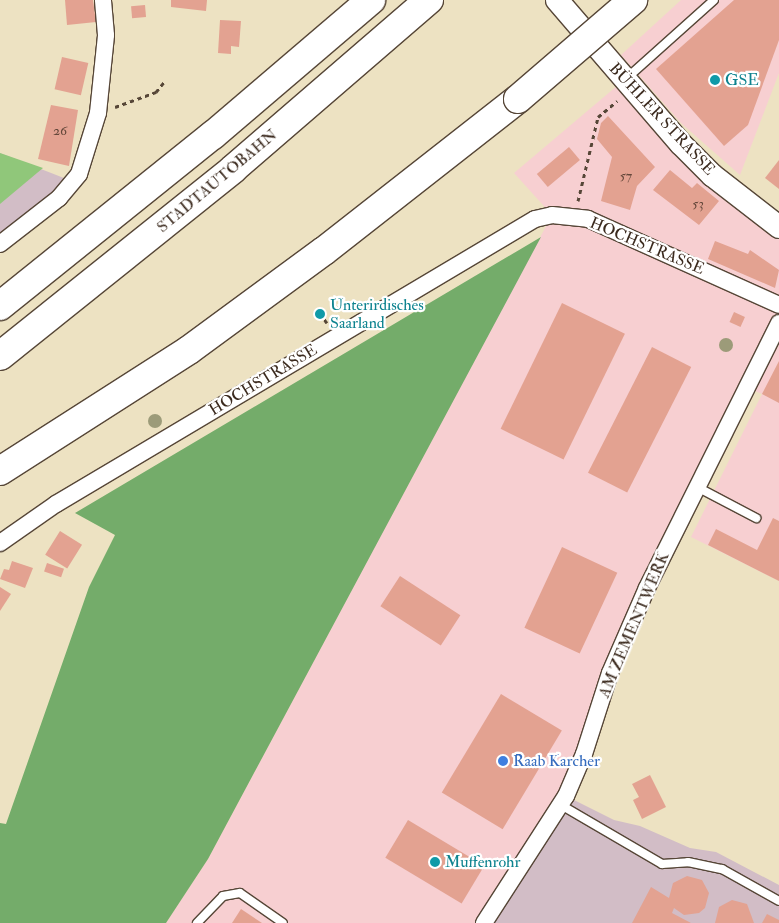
<!DOCTYPE html>
<html>
<head>
<meta charset="utf-8">
<style>
	body { margin:0 }
	#map { position:relative; width:779px; height:923px; overflow:hidden; background:#ede2c2; font-family:"IM FELL Double Pica",serif }
	div>[style] { position:absolute }
	[style*='--x'] { left:calc(var(--x)*1px); top:calc(var(--y)*1px); width:calc(var(--w)*1px); rotate:calc(var(--a)*1deg) }
	.built>* { inset:0; background:#f7cfd1 }
	.industrial>* { inset:0; background:#d2bdc6 }
	.green>* { inset:0; background:#90c77a }
	.forest>* { inset:0; background:#74ac6a }
	.building>* { inset:0; background:#e3a291; transform-origin:0 0 }
	.path>* { height:3px; margin-top:-1.5px; transform-origin:0; background:repeating-linear-gradient(90deg,#564637 0 4px,transparent 0 8px) }
	.roads { filter:drop-shadow(1px 0 #564637) drop-shadow(-1px 0 #564637) drop-shadow(0 1px #564637) drop-shadow(0 -1px #564637) }
	.lane>* { height:8px; margin:-4px; padding:0 4px; transform-origin:4px; border-radius:4px; background:#fff }
	.street>* { height:16px; margin:-8px; padding:0 8px; transform-origin:8px; border-radius:8px; background:#fff }
	.secondary>* { height:22px; margin:-11px; padding:0 11px; transform-origin:11px; border-radius:11px; background:#fff }
	.highway>* { height:28px; margin:-14px; padding:0 14px; transform-origin:14px; border-radius:14px; background:#fff }
	.bridges { filter:drop-shadow(1px 0 #564637) drop-shadow(-1px 0 #564637) drop-shadow(0 1px #564637) drop-shadow(0 -1px #564637) }
	.highway-bridge>* { height:28px; margin:-14px; padding:0 14px; transform-origin:14px; border-radius:14px; background:#fff }
	.trees>* { width:14px; height:14px; margin:-7px; border-radius:50%; background:#9c9b79 }
	.dots>* { width:14px; height:14px; translate:-50% -50%; box-sizing:border-box; border:2px solid #fff; border-radius:50% }
	span { translate:-50% -50%; white-space:nowrap; text-align:center; line-height:1.15; -webkit-text-stroke:4.5px #fff; paint-order:stroke }
	.number-label { font-size:14px; color:#65483b }
	.number-label span { -webkit-text-stroke-width:0 }
	.culture-label { font-size:16px; color:#0d838f }
	.left { translate:0 -50%; text-align:left }
	.street-label { font-size:16px; color:#3b2a1e }
	.shop-label { font-size:16px; color:#366cbe }
</style>
</head>
<body>
<div id="map">
	<div class="built">
		<div style="clip-path:polygon(681px 0,779px 0,779px 73px,740px 175px,681px 123px,621px 55px)"></div>
		<div style="clip-path:polygon(624px 80px,779px 227px,779px 581px,691px 537px,762px 394px,746px 387px,697px 487px,584px 754px,484px 923px,166px 923px,208px 859px,552px 215px,514px 173px)"></div>
	</div>
	<div class="industrial">
		<div style="clip-path:polygon(0 153px,69px 180px,0 237px)"></div>
		<div style="clip-path:polygon(566px 796px,614px 820px,640px 826px,690px 848px,716px 852px,779px 885px,779px 923px,484px 923px)"></div>
	</div>
	<div class="green">
		<div style="clip-path:polygon(0 153px,43px 168px,0 204px)"></div>
	</div>
	<div class="forest">
		<div style="clip-path:polygon(541px 237px,208px 859px,166px 923px,0 923px,0 823px,6px 824px,89px 587px,115px 535px,75px 513px)"></div>
	</div>
	<div class="building">
		<div style="clip-path:polygon(65px 0,93px 0,96px 22px,67px 25px)"></div>
		<div style="clip-path:polygon(171px 0,207px 0,206px 11px,171px 7px)"></div>
		<div style="clip-path:polygon(734px 0,779px 0,779px 40px,748px 125px,724px 146px,656px 69px)"></div>
		<div style="left:145px;top:5px;width:12px;height:14px;rotate:85deg"></div>
		<div style="clip-path:polygon(220px 20px,241px 21px,239px 47px,231px 46px,231px 54px,218px 53px)"></div>
		<div style="left:62px;top:57px;width:27px;height:33px;rotate:13deg"></div>
		<div style="clip-path:polygon(51px 105px,78px 110px,69px 166px,38px 159px)"></div>
		<div style="clip-path:polygon(608px 116px,655px 167px,637px 186px,630px 210px,601px 201px,612px 157px,597px 139px,601px 123px)"></div>
		<div style="left:569px;top:147px;width:17px;height:42px;rotate:50deg"></div>
		<div style="clip-path:polygon(779px 160px,779px 189px,765px 178px)"></div>
		<div style="clip-path:polygon(670px 170px,692px 188px,697px 183px,719px 201px,699px 225px,653px 190px)"></div>
		<div style="clip-path:polygon(715px 241px,748px 254px,750px 250px,779px 270px,775px 288px,708px 259px)"></div>
		<div style="left:562px;top:303px;width:70px;height:140px;rotate:26deg"></div>
		<div style="left:734px;top:312px;width:12px;height:11px;rotate:24deg"></div>
		<div style="left:652px;top:347px;width:44px;height:141px;rotate:27deg"></div>
		<div style="clip-path:polygon(779px 361px,779px 403px,762px 394px)"></div>
		<div style="clip-path:polygon(773px 518px,779px 521px,779px 581px,708px 545px,716px 529px,757px 550px)"></div>
		<div style="left:60px;top:531px;width:26px;height:28px;rotate:32deg"></div>
		<div style="left:562px;top:547px;width:61px;height:89px;rotate:25deg"></div>
		<div style="clip-path:polygon(12px 561px,33px 568px,25px 588px,0 579px,4px 569px,9px 570px)"></div>
		<div style="left:47px;top:563px;width:18px;height:9px;rotate:19deg"></div>
		<div style="left:400px;top:576px;width:72px;height:36px;rotate:33deg"></div>
		<div style="clip-path:polygon(0 587px,11px 594px,0 611px)"></div>
		<div style="left:501px;top:694px;width:71px;height:115px;rotate:31deg"></div>
		<div style="clip-path:polygon(650px 775px,666px 807px,642px 819px,633px 800px,639px 797px,632px 784px)"></div>
		<div style="left:408px;top:820px;width:89px;height:44px;rotate:31deg"></div>
		<div style="clip-path:polygon(687px 876px,702px 880px,709px 893px,705px 908px,699px 913px,684px 915px,674px 908px,672px 913px,691px 923px,632px 923px,651px 887px,669px 898px,673px 883px)"></div>
		<div style="clip-path:polygon(732px 900px,747px 904px,754px 923px,715px 923px,719px 907px)"></div>
		<div style="clip-path:polygon(241px 909px,262px 923px,232px 923px)"></div>
		<div style="clip-path:polygon(767px 914px,779px 920px,779px 923px,762px 923px)"></div>
	</div>
	<div class="path">
		<div style="--x:115;--y:107;--w:44;--a:-20.1"></div>
		<div style="--x:156;--y:92;--w:13;--a:-51"></div>
		<div style="--x:578;--y:201;--w:86;--a:-76.6"></div>
		<div style="--x:598;--y:117;--w:25;--a:-40"></div>
		<div style="--x:320;--y:313;--w:12;--a:55"></div>
	</div>
	<div class="roads">
		<div class="lane">
			<div style="--x:628;--y:77;--w:115;--a:-41.8"></div>
			<div style="--x:697;--y:487;--w:67;--a:27.7"></div>
			<div style="--x:561;--y:805;--w:117;--a:30.3"></div>
			<div style="--x:662;--y:864;--w:26;--a:-4"></div>
			<div style="--x:688;--y:862;--w:35;--a:12"></div>
			<div style="--x:722;--y:869;--w:65;--a:29.3"></div>
			<div style="--x:197;--y:923;--w:37;--a:-46"></div>
			<div style="--x:223;--y:896;--w:17;--a:-10"></div>
			<div style="--x:240;--y:893;--w:52;--a:34.9"></div>
		</div>
		<div class="street">
			<div style="--x:0;--y:244;--w:75;--a:-37.9"></div>
			<div style="--x:59;--y:198;--w:31;--a:-50"></div>
			<div style="--x:79;--y:174;--w:64;--a:-72.7"></div>
			<div style="--x:98;--y:113;--w:78;--a:-84.1"></div>
			<div style="--x:106;--y:35;--w:35;--a:-95"></div>
			<div style="--x:0;--y:543;--w:68;--a:-34.9"></div>
			<div style="--x:56;--y:504;--w:557;--a:-30.75"></div>
			<div style="--x:535;--y:219;--w:17;--a:-13"></div>
			<div style="--x:552;--y:215;--w:36;--a:6"></div>
			<div style="--x:588;--y:219;--w:209;--a:24.2"></div>
			<div style="--x:484;--y:923;--w:151;--a:-57.2"></div>
			<div style="--x:566;--y:796;--w:46;--a:-66.8"></div>
			<div style="--x:584;--y:754;--w:85;--a:-72.2"></div>
			<div style="--x:610;--y:673;--w:93;--a:-66.5"></div>
			<div style="--x:647;--y:588;--w:296;--a:-63.5"></div>
		</div>
		<div class="secondary">
			<div style="--x:557;--y:0;--w:190;--a:49.3"></div>
			<div style="--x:681;--y:144;--w:44;--a:45"></div>
			<div style="--x:712;--y:175;--w:85;--a:37.8"></div>
		</div>
		<div class="highway">
			<div style="--x:0;--y:306;--w:273;--a:-38.8"></div>
			<div style="--x:213;--y:135;--w:208;--a:-40.5"></div>
			<div style="--x:0;--y:356;--w:299;--a:-38.7"></div>
			<div style="--x:233;--y:169;--w:259;--a:-40.8"></div>
			<div style="--x:0;--y:471;--w:224;--a:-32.6"></div>
			<div style="--x:189;--y:350;--w:167;--a:-36.3"></div>
			<div style="--x:324;--y:251;--w:246;--a:-38.1"></div>
		</div>
	</div>
	<div class="bridges">
		<div class="highway-bridge">
			<div style="--x:518;--y:99;--w:152;--a:-40.7"></div>
		</div>
	</div>
	<div class="trees">
		<div style="left:726px;top:345px"></div>
		<div style="left:155px;top:421px"></div>
	</div>
	<div class="dots">
		<div style="left:715px;top:80px;background:#0f9aa8"></div>
		<div style="left:320px;top:314px;background:#0f9aa8"></div>
		<div style="left:503px;top:761px;background:#3f7fe0"></div>
		<div style="left:435px;top:862px;background:#0f9aa8"></div>
	</div>
	<div class="number-label">
		<span style="left:60px;top:131px">26</span>
		<span style="left:626px;top:176px">57</span>
		<span style="left:698px;top:204px">53</span>
	</div>
	<div class="culture-label">
		<span class="left" style="left:725px;top:80px">GSE</span>
		<span class="left" style="left:330px;top:314px">Unterirdisches<br>Saarland</span>
		<span class="left" style="left:445px;top:862px">Muffenrohr</span>
	</div>
	<div class="street-label">
		<span style="left:662px;top:119px;rotate:47deg">BÜHLER STRASSE</span>
		<span style="left:217px;top:181px;rotate:-40deg">STADTAUTOBAHN</span>
		<span style="left:647px;top:246px;rotate:23deg">HOCHSTRASSE</span>
		<span style="left:263px;top:380px;rotate:-31deg">HOCHSTRASSE</span>
		<span style="left:634px;top:625px;rotate:-67deg">AM ZEMENTWERK</span>
	</div>
	<div class="shop-label">
		<span class="left" style="left:513px;top:761px">Raab Karcher</span>
	</div>
</div>
</body>
</html>
